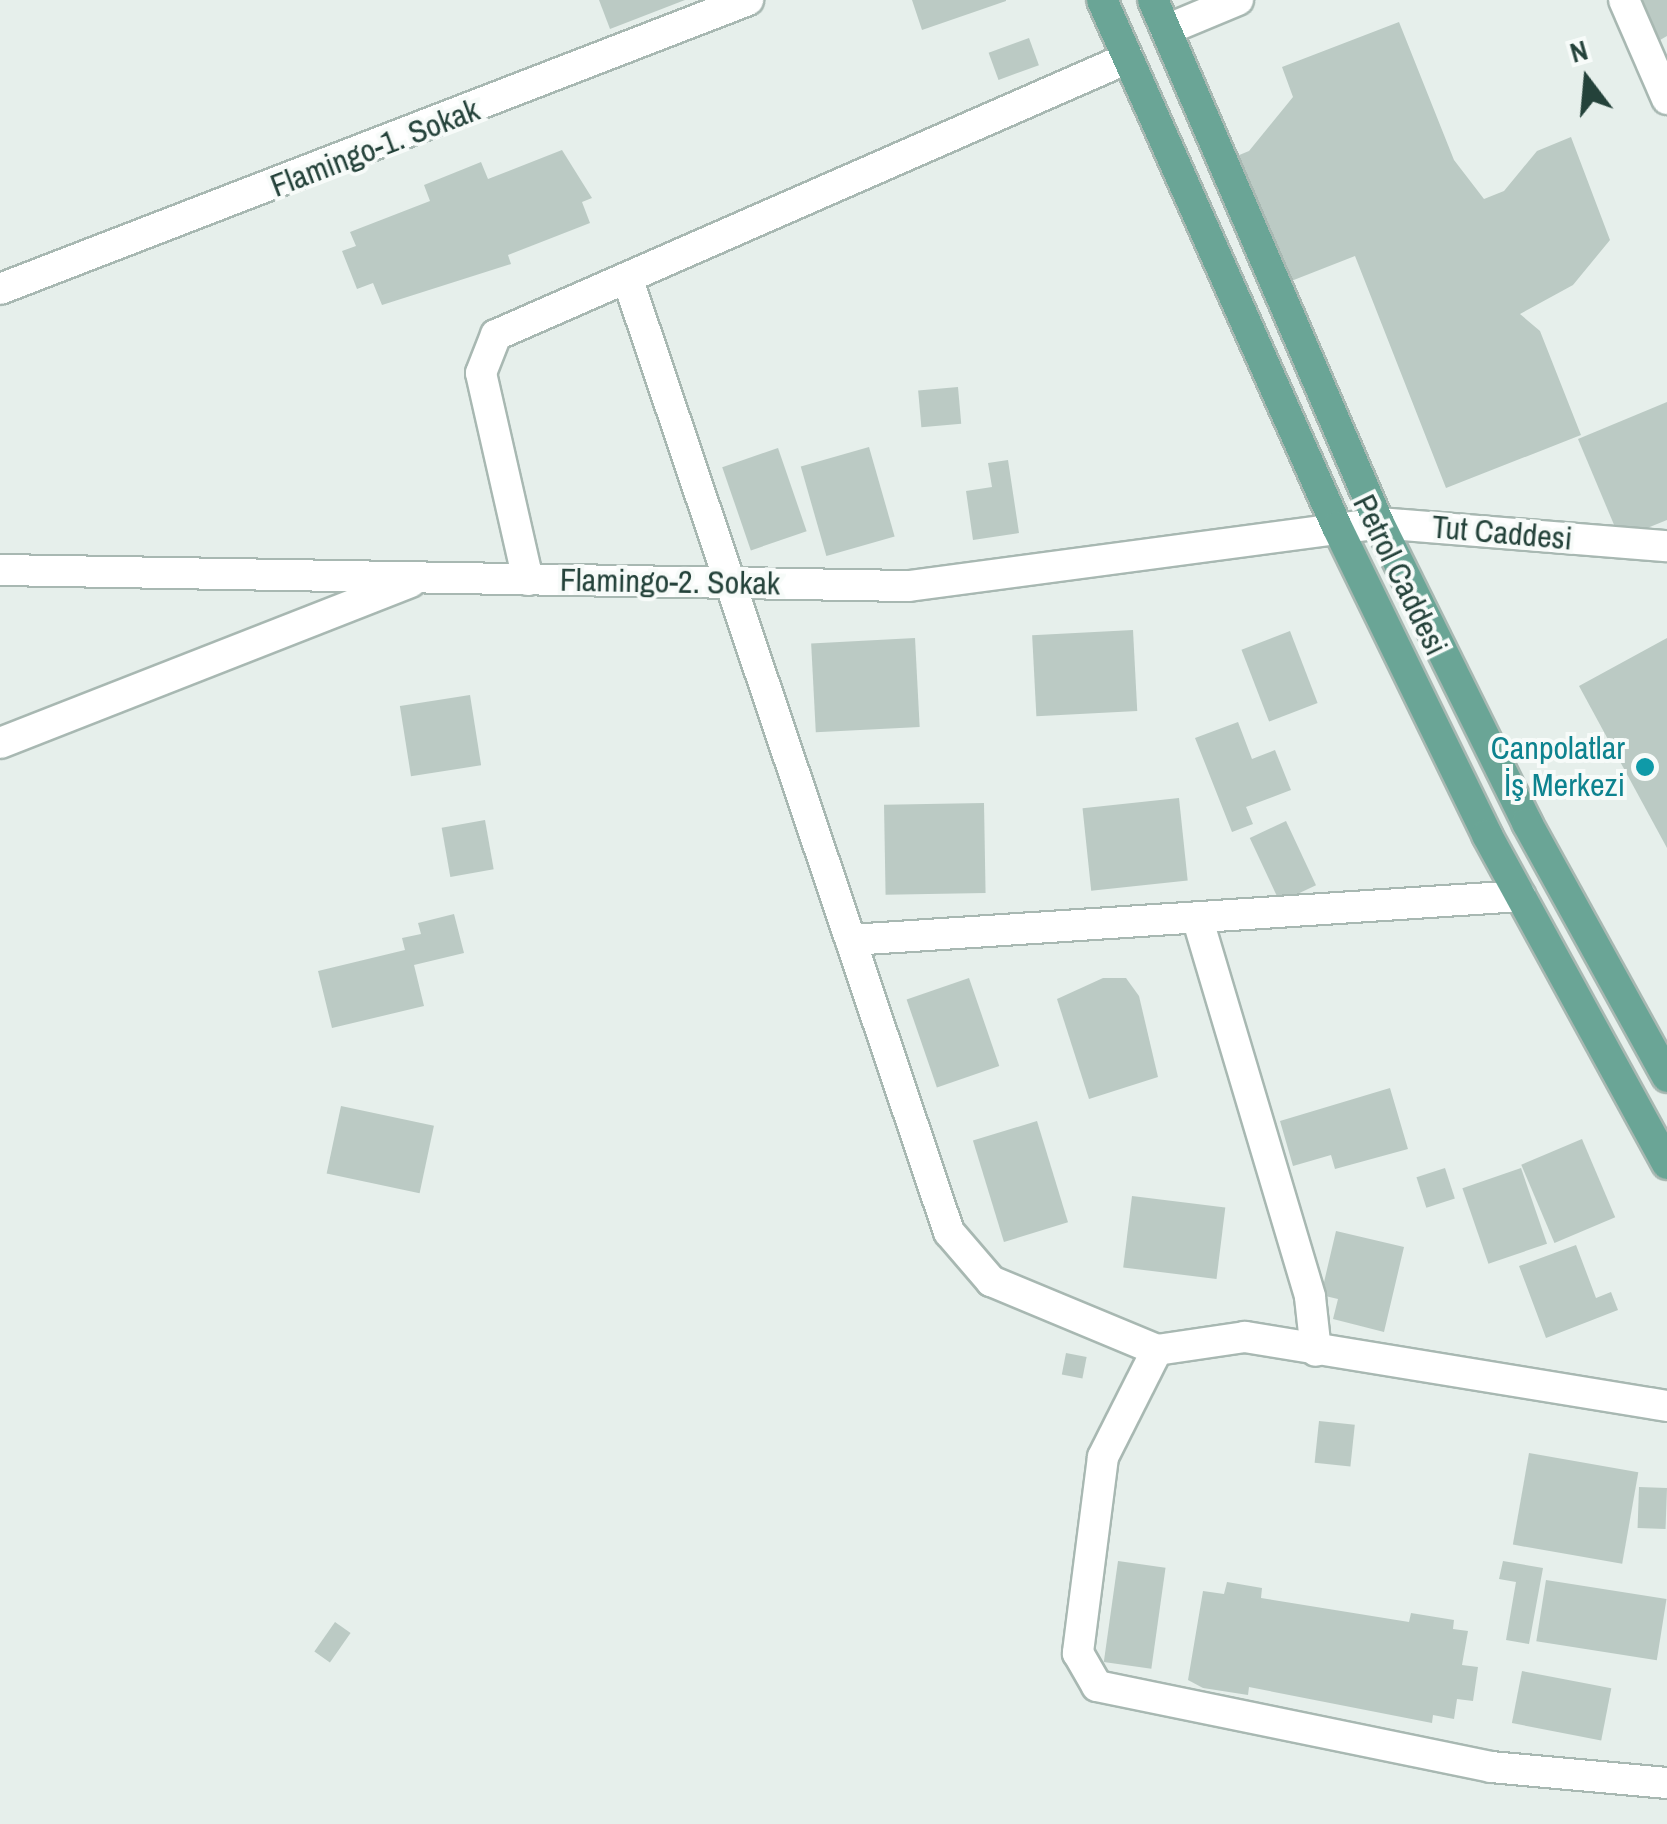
<!DOCTYPE html>
<html>
<head>
<meta charset="utf-8">
<style>
	body { margin:0 }
	#map { position:relative; width:1667px; height:1824px; overflow:hidden; background:#e6efeb; font-family:"Archivo Narrow",sans-serif }
	div>[style] { position:absolute }
	[style*='--x'] { left:calc(var(--x)*1px); top:calc(var(--y)*1px); width:calc(var(--w)*1px); rotate:calc(var(--a)*1deg) }
	.building>* { inset:0; background:#bbcac4; transform-origin:0 0 }
	.roads { filter:drop-shadow(2px 0 #a8b8b2) drop-shadow(-2px 0 #a8b8b2) drop-shadow(0 2px #a8b8b2) drop-shadow(0 -2px #a8b8b2) }
	.minor>* { height:30px; margin:-15px; padding:0 15px; transform-origin:15px; border-radius:15px; background:#fff }
	.major>* { height:30px; margin:-15px; padding:0 15px; transform-origin:15px; border-radius:15px; background:#6aa596 }
	.dots>* { width:28px; height:28px; translate:-50% -50%; box-sizing:border-box; border:5px solid #f7fbf9; border-radius:50% }
	span { translate:-50% -50%; white-space:nowrap; text-align:center; line-height:1.15; -webkit-text-stroke:8px #f7fbf9; paint-order:stroke }
	.street-label { font-size:32px; color:#24423a }
	.culture-label { font-size:32px; color:#0d838f }
	.right { translate:-100% -50%; text-align:right }
	.north { position:absolute; left:1537px; top:30px; width:100px; height:100px; -webkit-text-stroke:8px #f7fbf9; paint-order:stroke; rotate:344deg; font-size:28px; font-weight:700; line-height:40px; text-align:center; color:#24423a }
	.north::after { content:''; display:block; margin:auto; width:35px; height:45px; background:#24423a; clip-path:polygon(50% 0,100% 100%,50% 72%,0 100%) }
</style>
</head>
<body>
<div id="map">
	<div class="building">
		<div style="clip-path:polygon(599px 0,685px 0,610px 29px)"></div>
		<div style="clip-path:polygon(912px 0,1006px 0,1006px 1px,922px 30px)"></div>
		<div style="clip-path:polygon(1639px 0,1667px 0,1667px 36px,1660px 40px)"></div>
		<div style="clip-path:polygon(1399px 22px,1454px 160px,1484px 199px,1504px 191px,1537px 151px,1571px 137px,1610px 240px,1573px 285px,1520px 314px,1540px 331px,1581px 435px,1446px 488px,1355px 256px,1281px 285px,1232px 158px,1249px 151px,1293px 97px,1282px 67px)"></div>
		<div style="left:1029px;top:38px;width:29px;height:43px;rotate:70deg"></div>
		<div style="clip-path:polygon(562px 150px,592px 198px,582px 202px,590px 223px,508px 255px,511px 264px,382px 305px,373px 283px,357px 289px,342px 251px,356px 246px,350px 232px,430px 201px,424px 185px,481px 162px,488px 179px)"></div>
		<div style="left:958px;top:387px;width:37px;height:40px;rotate:85deg"></div>
		<div style="clip-path:polygon(1667px 402px,1667px 520px,1620px 539px,1578px 439px)"></div>
		<div style="left:869px;top:447px;width:93px;height:71px;rotate:74deg"></div>
		<div style="left:778px;top:448px;width:88px;height:59px;rotate:71deg"></div>
		<div style="clip-path:polygon(1008px 460px,1019px 533px,973px 540px,966px 491px,992px 487px,988px 463px)"></div>
		<div style="left:1133px;top:630px;width:81px;height:101px;rotate:87deg"></div>
		<div style="left:1290px;top:631px;width:77px;height:52px;rotate:69deg"></div>
		<div style="left:915px;top:638px;width:89px;height:104px;rotate:87deg"></div>
		<div style="clip-path:polygon(1667px 638px,1667px 848px,1579px 686px)"></div>
		<div style="left:470px;top:695px;width:71px;height:71px;rotate:81deg"></div>
		<div style="clip-path:polygon(1238px 722px,1252px 759px,1275px 750px,1291px 790px,1246px 807px,1253px 824px,1232px 832px,1195px 738px)"></div>
		<div style="left:1179px;top:798px;width:83px;height:97px;rotate:84deg"></div>
		<div style="left:984px;top:803px;width:90px;height:100px;rotate:89deg"></div>
		<div style="left:485px;top:820px;width:50px;height:44px;rotate:80deg"></div>
		<div style="left:1286px;top:821px;width:71px;height:40px;rotate:65deg"></div>
		<div style="clip-path:polygon(454px 914px,464px 953px,414px 965px,424px 1006px,332px 1028px,318px 971px,405px 950px,402px 938px,421px 934px,418px 923px)"></div>
		<div style="left:969px;top:978px;width:93px;height:66px;rotate:71deg"></div>
		<div style="clip-path:polygon(1103px 978px,1126px 978px,1139px 996px,1158px 1077px,1089px 1099px,1057px 999px)"></div>
		<div style="clip-path:polygon(1390px 1088px,1408px 1149px,1335px 1169px,1331px 1155px,1293px 1166px,1280px 1121px)"></div>
		<div style="left:341px;top:1106px;width:95px;height:69px;rotate:12deg"></div>
		<div style="left:1037px;top:1121px;width:106px;height:67px;rotate:73deg"></div>
		<div style="left:1582px;top:1139px;width:85px;height:66px;rotate:67deg"></div>
		<div style="left:1445px;top:1168px;width:32px;height:30px;rotate:72deg"></div>
		<div style="left:1521px;top:1168px;width:80px;height:62px;rotate:71deg"></div>
		<div style="left:1132px;top:1196px;width:94px;height:72px;rotate:7deg"></div>
		<div style="clip-path:polygon(1336px 1231px,1404px 1247px,1384px 1332px,1333px 1319px,1338px 1299px,1321px 1295px)"></div>
		<div style="clip-path:polygon(1576px 1245px,1596px 1298px,1611px 1292px,1618px 1310px,1546px 1338px,1519px 1266px)"></div>
		<div style="left:1066px;top:1353px;width:21px;height:22px;rotate:11deg"></div>
		<div style="left:1319px;top:1421px;width:36px;height:42px;rotate:6deg"></div>
		<div style="left:1529px;top:1453px;width:111px;height:93px;rotate:10deg"></div>
		<div style="left:1639px;top:1487px;width:28px;height:41px;rotate:2deg"></div>
		<div style="left:1118px;top:1561px;width:48px;height:102px;rotate:8deg"></div>
		<div style="clip-path:polygon(1503px 1561px,1543px 1568px,1529px 1644px,1506px 1640px,1516px 1582px,1499px 1579px)"></div>
		<div style="left:1546px;top:1580px;width:122px;height:62px;rotate:9deg"></div>
		<div style="clip-path:polygon(1227px 1582px,1262px 1588px,1261px 1598px,1409px 1622px,1411px 1613px,1454px 1620px,1453px 1629px,1468px 1631px,1462px 1665px,1478px 1667px,1473px 1701px,1457px 1699px,1454px 1719px,1433px 1715px,1432px 1723px,1249px 1687px,1248px 1695px,1203px 1688px,1188px 1680px,1203px 1591px,1224px 1594px)"></div>
		<div style="left:335px;top:1622px;width:19px;height:36px;rotate:35deg"></div>
		<div style="left:1522px;top:1671px;width:91px;height:53px;rotate:11deg"></div>
	</div>
	<div class="roads">
		<div class="minor">
			<div style="--x:1624;--y:0;--w:108;--a:66.5"></div>
			<div style="--x:1166;--y:30;--w:78;--a:-22.6"></div>
			<div style="--x:628;--y:280;--w:1005;--a:71.37"></div>
			<div style="--x:949;--y:1232;--w:65;--a:49.4"></div>
			<div style="--x:991;--y:1281;--w:180;--a:22.6"></div>
			<div style="--x:0;--y:289;--w:802;--a:-21.12"></div>
			<div style="--x:0;--y:570;--w:909;--a:1.01"></div>
			<div style="--x:909;--y:586;--w:474;--a:-7.6"></div>
			<div style="--x:1379;--y:523;--w:289;--a:4.6"></div>
			<div style="--x:528;--y:580;--w:212;--a:-102.8"></div>
			<div style="--x:481;--y:373;--w:41;--a:-68.5"></div>
			<div style="--x:496;--y:335;--w:690;--a:-23.67"></div>
			<div style="--x:0;--y:743;--w:441;--a:-21.4"></div>
			<div style="--x:1197;--y:917;--w:396;--a:73.4"></div>
			<div style="--x:1310;--y:1297;--w:54;--a:83.7"></div>
			<div style="--x:851;--y:940;--w:671;--a:-3.76"></div>
			<div style="--x:1667;--y:1406;--w:428;--a:-170.7"></div>
			<div style="--x:1245;--y:1337;--w:89;--a:171.6"></div>
			<div style="--x:1157;--y:1350;--w:120;--a:116.8"></div>
			<div style="--x:1103;--y:1457;--w:198;--a:97.3"></div>
			<div style="--x:1078;--y:1653;--w:38;--a:60"></div>
			<div style="--x:1097;--y:1686;--w:402;--a:11.6"></div>
			<div style="--x:1491;--y:1767;--w:177;--a:5.2"></div>
		</div>
		<div class="major">
			<div style="--x:1102;--y:0;--w:577;--a:65.97"></div>
			<div style="--x:1337;--y:527;--w:343;--a:64"></div>
			<div style="--x:1487;--y:835;--w:375;--a:61.3"></div>
			<div style="--x:1153;--y:0;--w:570;--a:66.63"></div>
			<div style="--x:1379;--y:523;--w:335;--a:63.7"></div>
			<div style="--x:1527;--y:823;--w:290;--a:61.1"></div>
		</div>
	</div>
	<div class="dots">
		<div style="left:1645px;top:767px;background:#0f9aa8"></div>
	</div>
	<div class="street-label">
		<span style="left:375px;top:148px;rotate:-21deg">Flamingo-1. Sokak</span>
		<span style="left:1502px;top:533px;rotate:5deg">Tut Caddesi</span>
		<span style="left:1400px;top:575px;rotate:64deg">Petrol Caddesi</span>
		<span style="left:670px;top:582px;rotate:1deg">Flamingo-2. Sokak</span>
	</div>
	<div class="culture-label">
		<span class="right" style="left:1625px;top:767px">Canpolatlar<br>İş Merkezi</span>
	</div>
	<div class="north">N</div>
</div>
</body>
</html>
